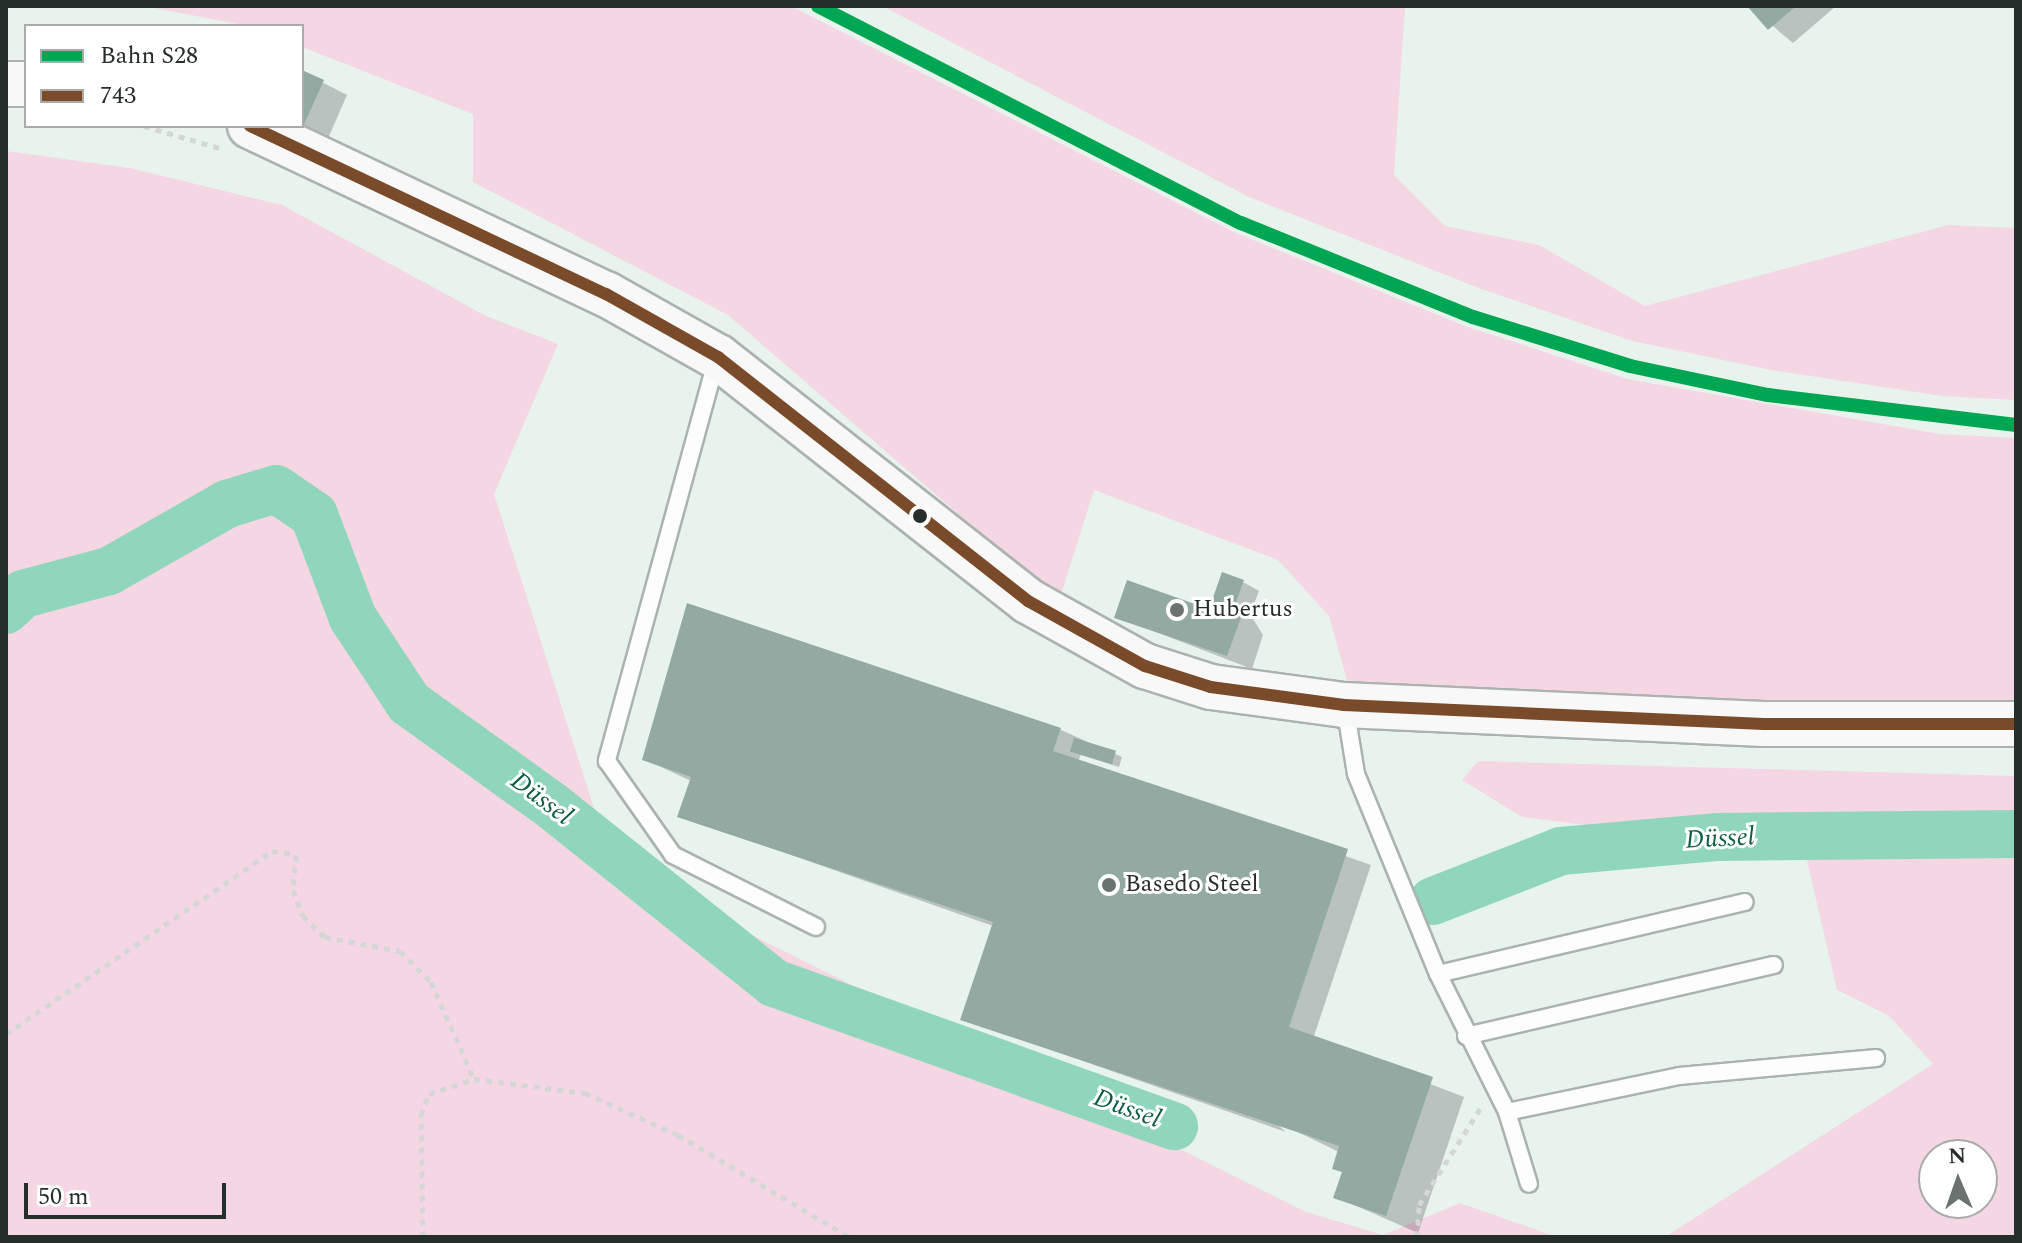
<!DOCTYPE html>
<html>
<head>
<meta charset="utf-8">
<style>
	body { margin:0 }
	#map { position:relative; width:2022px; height:1243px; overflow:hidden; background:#e8f3ee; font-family:Spectral,serif }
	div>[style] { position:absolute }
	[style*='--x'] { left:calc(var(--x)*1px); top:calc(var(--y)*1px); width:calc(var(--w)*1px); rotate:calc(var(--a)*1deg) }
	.green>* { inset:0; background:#f5d6e3 }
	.shadow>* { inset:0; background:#0003 }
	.river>* { height:48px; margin:-24px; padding:0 24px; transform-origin:24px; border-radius:24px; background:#90d6bc }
	.building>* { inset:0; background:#92aaa2; transform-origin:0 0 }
	.path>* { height:5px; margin-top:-2.5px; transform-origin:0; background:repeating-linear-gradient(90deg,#d4d7d5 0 6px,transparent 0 12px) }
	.roads { filter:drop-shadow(2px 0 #aab3af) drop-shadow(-2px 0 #aab3af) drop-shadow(0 2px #aab3af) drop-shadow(0 -2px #aab3af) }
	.service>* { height:16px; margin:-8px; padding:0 8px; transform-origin:8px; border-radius:8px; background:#fcfdfc }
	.secondary>* { height:44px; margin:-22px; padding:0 22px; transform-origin:22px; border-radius:22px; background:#f9f8f8 }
	.bus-1>* { height:12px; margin:-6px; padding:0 6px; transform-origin:6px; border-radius:6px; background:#7a4b2a }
	.rail-1>* { height:14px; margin:-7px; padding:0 7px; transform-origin:7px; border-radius:7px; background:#00a651 }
	.dots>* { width:22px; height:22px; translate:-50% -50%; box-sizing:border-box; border:4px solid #fff; border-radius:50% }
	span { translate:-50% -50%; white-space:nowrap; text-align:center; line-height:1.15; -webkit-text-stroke:6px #fff; paint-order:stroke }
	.poi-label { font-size:24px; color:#262e2b }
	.left { translate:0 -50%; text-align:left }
	.water-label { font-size:26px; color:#0d5c45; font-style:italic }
	.frame { position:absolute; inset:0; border:8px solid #262e2b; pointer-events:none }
	.legend { position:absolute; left:24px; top:24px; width:280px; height:104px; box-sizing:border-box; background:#fff; border:2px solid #a8abaa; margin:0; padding:10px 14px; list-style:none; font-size:24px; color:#262e2b }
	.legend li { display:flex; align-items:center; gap:16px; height:40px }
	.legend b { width:40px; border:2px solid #a8abaa }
	.north { position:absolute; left:1918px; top:1139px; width:80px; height:80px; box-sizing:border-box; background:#fff; border:2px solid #a8abaa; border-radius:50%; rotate:358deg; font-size:22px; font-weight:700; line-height:32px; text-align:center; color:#262e2b }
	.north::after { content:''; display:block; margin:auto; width:28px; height:36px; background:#6a736f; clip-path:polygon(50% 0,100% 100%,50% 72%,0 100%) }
	.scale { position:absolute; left:24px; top:1183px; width:202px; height:36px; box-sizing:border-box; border:4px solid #262e2b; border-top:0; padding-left:10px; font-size:24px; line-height:28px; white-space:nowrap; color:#262e2b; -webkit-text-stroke:6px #fff; paint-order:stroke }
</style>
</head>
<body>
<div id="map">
	<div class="green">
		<div style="clip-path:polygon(144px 6px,791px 6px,1236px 233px,1465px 326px,1627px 379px,1940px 434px,2016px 438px,2016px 703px,1891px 708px,1348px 684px,1329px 616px,1278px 560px,1094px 490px,1059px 601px,728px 315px,473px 182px,473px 114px,302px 47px,302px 26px,248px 26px)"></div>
		<div style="clip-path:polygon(882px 6px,1405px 6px,1394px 175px,1445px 226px,1539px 245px,1645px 306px,1948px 225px,2016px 228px,2016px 400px,1942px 396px,1771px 370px,1632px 341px,1479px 288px,1251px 198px)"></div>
		<div style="clip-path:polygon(6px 151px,130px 168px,282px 205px,486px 316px,558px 344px,494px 494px,612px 865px,1306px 1212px,1383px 1235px,1460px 1203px,1557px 1237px,6px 1237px)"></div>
		<div style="clip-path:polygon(evenodd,1478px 761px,2016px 776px,2016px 1237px,1665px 1237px,1933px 1064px,1889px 1016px,1837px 990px,1805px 852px,1522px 817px,1462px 780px,1478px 761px,1934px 1155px,1982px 1155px,1982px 1203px,1934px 1203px,1934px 1155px)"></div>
	</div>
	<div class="shadow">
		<div style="clip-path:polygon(1749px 6px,1836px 6px,1793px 43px)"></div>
		<div style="clip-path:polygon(302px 72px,347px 95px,326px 143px,302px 126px)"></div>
		<div style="clip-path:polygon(1243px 582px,1259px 591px,1250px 614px,1263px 635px,1252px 669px,1117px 617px,1211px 611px)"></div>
		<div style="clip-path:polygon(688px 605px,1061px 730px,1122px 757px,1119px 767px,1081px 755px,1078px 761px,1371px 865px,1313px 1039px,1464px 1097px,1418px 1233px,1336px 1197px,1344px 1173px,1334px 1168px,1339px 1152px,1271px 1119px,1286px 1132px,962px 1019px,993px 926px,680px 816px,691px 781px,644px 759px)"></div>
	</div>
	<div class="river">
		<div style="--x:6;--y:610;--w:23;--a:-43"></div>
		<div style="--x:23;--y:594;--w:89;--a:-15"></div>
		<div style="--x:109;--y:571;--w:136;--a:-29.6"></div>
		<div style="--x:227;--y:504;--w:51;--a:-17"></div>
		<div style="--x:276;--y:489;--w:46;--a:34.4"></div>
		<div style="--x:314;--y:515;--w:110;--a:69.3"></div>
		<div style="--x:353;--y:618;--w:102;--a:56.6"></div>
		<div style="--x:409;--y:703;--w:175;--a:35.7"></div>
		<div style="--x:551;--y:805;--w:285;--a:38.6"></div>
		<div style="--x:774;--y:983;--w:425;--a:19.7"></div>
		<div style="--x:1433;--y:901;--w:137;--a:-21.3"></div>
		<div style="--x:1561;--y:851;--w:158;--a:-5.1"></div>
		<div style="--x:1718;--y:837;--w:298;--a:-0.6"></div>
	</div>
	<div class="building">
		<div style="clip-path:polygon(1747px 6px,1796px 6px,1768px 30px)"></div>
		<div style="clip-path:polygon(302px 70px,324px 80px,301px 131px,291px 126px,302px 126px)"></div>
		<div style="clip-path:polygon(1222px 572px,1244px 580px,1235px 605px,1244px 609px,1227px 656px,1114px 618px,1127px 580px,1209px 609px)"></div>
		<div style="clip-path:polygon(687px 603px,1061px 728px,1053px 751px,1348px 849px,1289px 1027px,1433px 1077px,1386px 1216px,1333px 1198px,1342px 1172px,1332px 1169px,1339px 1146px,960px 1020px,993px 922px,677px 817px,691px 777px,642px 760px)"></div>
		<div style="left:1074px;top:738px;width:44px;height:14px;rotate:17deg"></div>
	</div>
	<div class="path">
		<div style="--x:144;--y:126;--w:82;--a:16.2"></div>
		<div style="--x:6;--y:1034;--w:323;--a:-34.5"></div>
		<div style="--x:272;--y:851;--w:24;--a:9"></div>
		<div style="--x:296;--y:855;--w:35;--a:95"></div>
		<div style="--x:293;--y:890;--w:28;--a:69"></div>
		<div style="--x:303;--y:916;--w:30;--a:44"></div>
		<div style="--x:325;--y:937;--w:76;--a:10.6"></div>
		<div style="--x:400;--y:951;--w:44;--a:45"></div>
		<div style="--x:431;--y:982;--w:106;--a:66.1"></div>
		<div style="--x:423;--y:1237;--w:122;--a:-90.9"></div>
		<div style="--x:421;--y:1115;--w:22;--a:-69"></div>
		<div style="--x:429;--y:1094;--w:47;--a:-18.4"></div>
		<div style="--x:474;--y:1079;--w:112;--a:7.2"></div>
		<div style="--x:585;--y:1093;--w:102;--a:24.3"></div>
		<div style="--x:678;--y:1135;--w:199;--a:30.8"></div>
		<div style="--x:1417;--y:1237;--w:32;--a:-86"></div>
		<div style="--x:1419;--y:1205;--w:120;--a:-57.6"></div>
	</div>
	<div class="roads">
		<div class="service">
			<div style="--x:717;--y:358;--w:418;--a:105.3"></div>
			<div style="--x:607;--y:761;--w:115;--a:54.9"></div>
			<div style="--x:673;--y:855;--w:160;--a:26.7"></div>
			<div style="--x:1345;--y:706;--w:69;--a:80.8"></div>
			<div style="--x:1356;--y:774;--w:216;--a:67.7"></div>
			<div style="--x:1438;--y:974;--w:154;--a:63.4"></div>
			<div style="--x:1507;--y:1112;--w:75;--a:73"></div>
			<div style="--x:1438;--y:974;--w:315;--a:-13.2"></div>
			<div style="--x:1466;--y:1036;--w:316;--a:-13"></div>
			<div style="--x:1507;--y:1112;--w:176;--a:-11.8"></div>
			<div style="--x:1679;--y:1076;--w:198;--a:-5.2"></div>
		</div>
		<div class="secondary">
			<div style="--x:6;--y:84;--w:20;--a:0"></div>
			<div style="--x:250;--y:126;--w:394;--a:25.3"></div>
			<div style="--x:606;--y:294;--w:129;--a:29.4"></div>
			<div style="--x:718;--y:357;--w:395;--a:38.2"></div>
			<div style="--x:1028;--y:601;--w:134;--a:29.1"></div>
			<div style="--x:1145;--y:666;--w:69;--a:17.7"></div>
			<div style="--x:1211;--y:687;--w:134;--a:7.7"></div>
			<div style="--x:1344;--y:705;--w:420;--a:2.6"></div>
			<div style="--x:1764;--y:724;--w:252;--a:0"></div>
		</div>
	</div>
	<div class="bus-1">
		<div style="--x:250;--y:126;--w:394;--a:25.3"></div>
		<div style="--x:606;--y:294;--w:129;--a:29.4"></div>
		<div style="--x:718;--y:357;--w:395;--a:38.2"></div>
		<div style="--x:1028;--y:601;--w:134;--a:29.1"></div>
		<div style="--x:1145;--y:666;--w:69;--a:17.7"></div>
		<div style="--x:1211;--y:687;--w:134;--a:7.7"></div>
		<div style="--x:1344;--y:705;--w:420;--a:2.6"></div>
		<div style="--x:1764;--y:724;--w:252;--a:0"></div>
	</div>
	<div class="rail-1">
		<div style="--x:818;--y:6;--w:475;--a:27.2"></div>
		<div style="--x:1241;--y:223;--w:250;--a:22.1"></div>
		<div style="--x:1473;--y:317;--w:164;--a:17.3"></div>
		<div style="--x:1630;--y:366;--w:141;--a:11.9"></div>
		<div style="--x:1768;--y:395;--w:250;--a:6.9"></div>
	</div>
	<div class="dots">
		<div style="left:920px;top:516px;background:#262e2b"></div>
		<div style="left:1177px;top:610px;background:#6a736f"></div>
		<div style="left:1109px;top:885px;background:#6a736f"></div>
	</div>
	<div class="poi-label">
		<span class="left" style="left:1193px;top:610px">Hubertus</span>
		<span class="left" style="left:1125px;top:885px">Basedo Steel</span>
	</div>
	<div class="water-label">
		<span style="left:541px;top:799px;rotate:37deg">Düssel</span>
		<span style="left:1720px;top:839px;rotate:-3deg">Düssel</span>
		<span style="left:1127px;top:1109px;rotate:20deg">Düssel</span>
	</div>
	<div class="frame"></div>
	<ul class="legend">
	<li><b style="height:10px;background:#00a651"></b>Bahn S28</li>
	<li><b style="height:10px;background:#7a4b2a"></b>743</li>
	</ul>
	<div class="north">N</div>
	<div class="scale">50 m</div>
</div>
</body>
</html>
